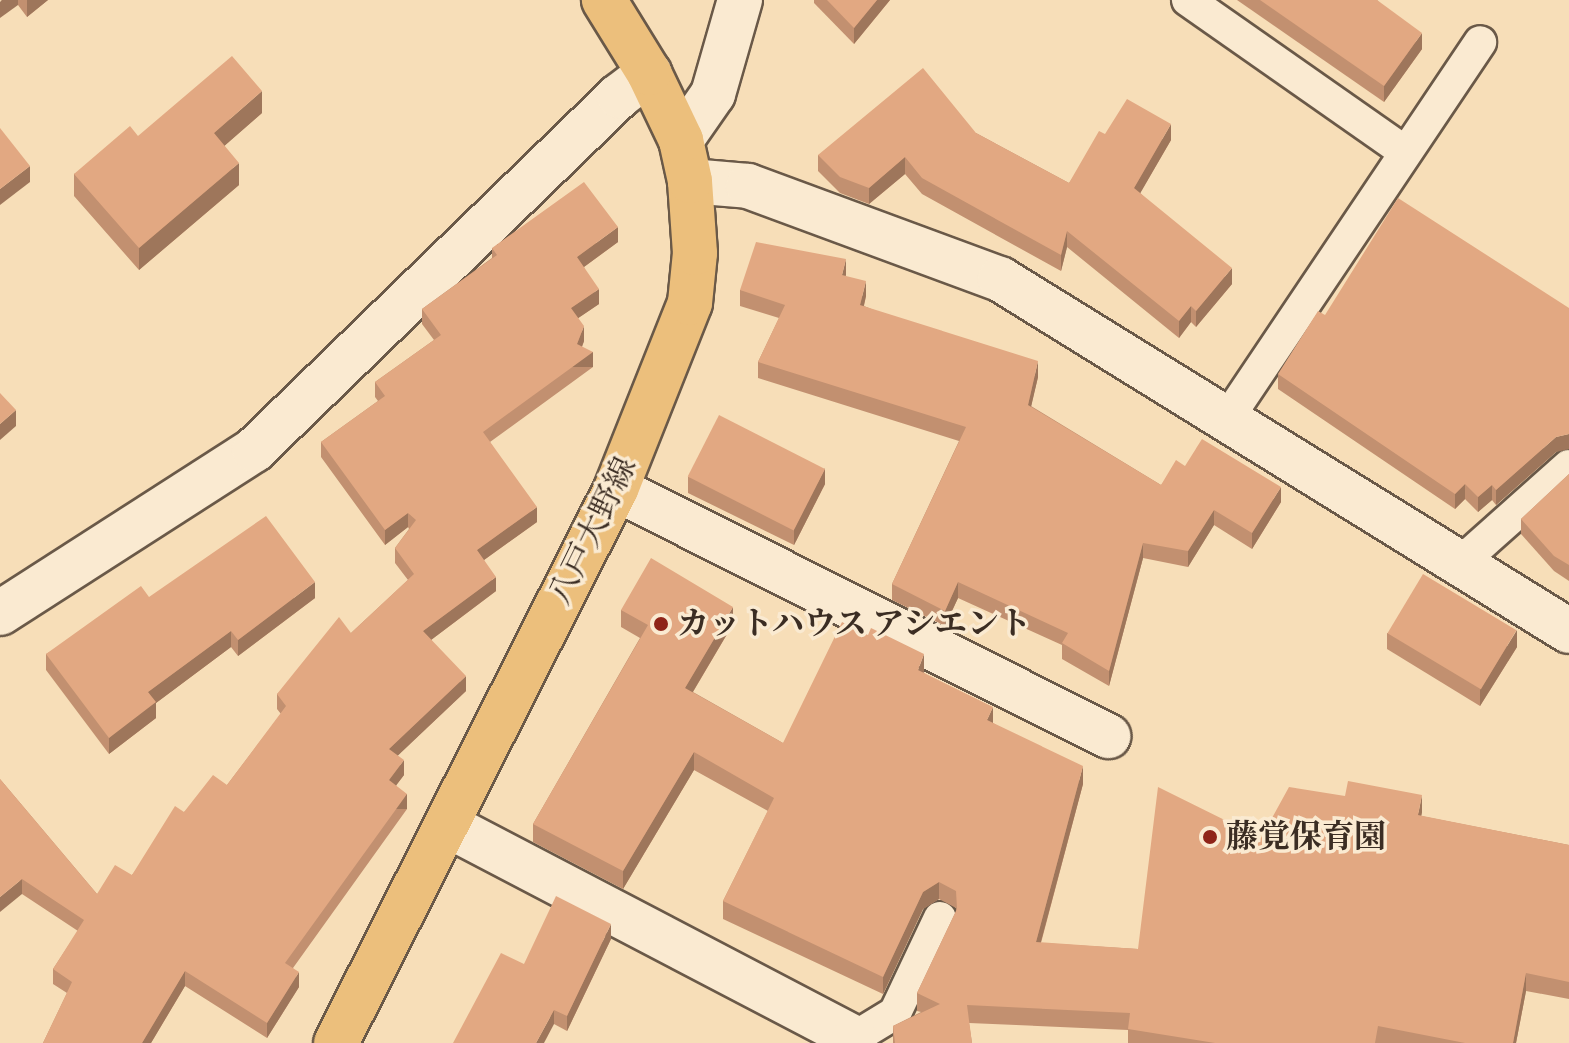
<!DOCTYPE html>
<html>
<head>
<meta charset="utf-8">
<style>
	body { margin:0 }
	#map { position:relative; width:1569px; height:1043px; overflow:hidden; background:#f7deb8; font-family:"Libre Bodoni","Noto Serif JP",serif }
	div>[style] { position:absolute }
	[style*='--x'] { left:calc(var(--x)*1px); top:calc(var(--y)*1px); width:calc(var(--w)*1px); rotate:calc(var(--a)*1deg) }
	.roads { filter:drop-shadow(2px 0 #6a5948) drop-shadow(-2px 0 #6a5948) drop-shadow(0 2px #6a5948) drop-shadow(0 -2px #6a5948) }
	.service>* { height:32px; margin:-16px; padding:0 16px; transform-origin:16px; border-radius:16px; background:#faead1 }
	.minor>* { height:44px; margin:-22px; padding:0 22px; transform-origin:22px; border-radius:22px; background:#faead1 }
	.primary>* { height:44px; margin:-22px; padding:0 22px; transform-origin:22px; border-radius:22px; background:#ecbf7c }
	.wall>* { inset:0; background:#c29070 }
	.shaded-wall>* { inset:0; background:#9e765b; transform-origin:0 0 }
	.building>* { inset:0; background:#e2a882; transform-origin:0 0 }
	.dots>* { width:22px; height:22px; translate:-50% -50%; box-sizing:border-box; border:4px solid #faead1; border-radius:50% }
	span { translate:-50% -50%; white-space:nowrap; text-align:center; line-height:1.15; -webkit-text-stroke:7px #faead1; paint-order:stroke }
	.street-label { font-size:32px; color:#3b2d23 }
	.poi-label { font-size:32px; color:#3b2d23; font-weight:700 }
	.left { translate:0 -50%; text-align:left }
</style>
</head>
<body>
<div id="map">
	<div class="roads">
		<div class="service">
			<div style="--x:1188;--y:0;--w:265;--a:35"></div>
			<div style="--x:1227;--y:419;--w:454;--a:-56.1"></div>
			<div style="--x:1460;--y:563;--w:146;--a:-41.7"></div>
			<div style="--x:854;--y:1038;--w:48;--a:-31.4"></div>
			<div style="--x:895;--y:1013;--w:105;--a:-64.7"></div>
		</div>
		<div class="minor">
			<div style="--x:681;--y:140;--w:56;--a:-55.2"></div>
			<div style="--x:713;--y:94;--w:98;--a:-74"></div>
			<div style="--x:690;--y:181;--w:58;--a:4.9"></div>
			<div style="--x:748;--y:186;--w:269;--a:20.3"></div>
			<div style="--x:1000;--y:279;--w:669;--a:31.74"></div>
			<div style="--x:616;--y:489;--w:551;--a:26.66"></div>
			<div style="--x:0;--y:613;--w:302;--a:-32.7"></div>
			<div style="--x:254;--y:450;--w:508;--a:-44.12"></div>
			<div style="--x:619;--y:96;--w:38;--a:-37"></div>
			<div style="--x:447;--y:825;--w:459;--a:27.6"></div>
			<div style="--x:854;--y:1038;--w:5;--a:79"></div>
		</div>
		<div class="primary">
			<div style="--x:336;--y:1043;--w:621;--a:-63.19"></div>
			<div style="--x:616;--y:489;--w:200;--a:-68.3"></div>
			<div style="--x:690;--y:303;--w:50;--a:-84.3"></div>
			<div style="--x:695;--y:253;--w:72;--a:-94"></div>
			<div style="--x:690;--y:181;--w:42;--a:-102.4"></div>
			<div style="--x:681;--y:140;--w:74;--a:-115.5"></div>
			<div style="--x:649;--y:73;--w:86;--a:-121.7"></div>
		</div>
	</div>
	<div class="wall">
		<div style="clip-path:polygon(0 0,48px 0,27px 17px,18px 5px)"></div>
		<div style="clip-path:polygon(814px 0,890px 0,854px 44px,814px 3px)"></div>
		<div style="clip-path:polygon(1237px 0,1377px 0,1422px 49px,1384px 102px)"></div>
		<div style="clip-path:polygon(262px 113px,224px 146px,239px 185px,139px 270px,74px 196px,74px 174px,138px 136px)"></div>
		<div style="clip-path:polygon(976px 133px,1069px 183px,1105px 134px,1171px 140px,1140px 193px,1232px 284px,1196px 327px,1191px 322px,1179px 338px,1067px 247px,1061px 271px,922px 194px,905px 174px,869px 204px,840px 193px,818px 171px,818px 155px)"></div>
		<div style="clip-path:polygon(618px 242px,584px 267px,599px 304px,578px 318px,584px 341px,582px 347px,593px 367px,490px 442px,537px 522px,484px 560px,496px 591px,431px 640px,466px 691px,397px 756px,404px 775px,396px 785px,407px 809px,293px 968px,299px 987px,267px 1038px,185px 986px,151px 1043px,43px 1043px,67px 993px,53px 984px,53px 969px,78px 931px,22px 894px,0 779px,97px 894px,132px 875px,184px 812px,227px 785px,281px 714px,277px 709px,277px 694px,351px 633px,408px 580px,395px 563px,395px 548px,409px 529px,408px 527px,385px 545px,321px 457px,321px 442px,378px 401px,375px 397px,375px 382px,434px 340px,422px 324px,422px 309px,492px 258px,492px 248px)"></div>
		<div style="clip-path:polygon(740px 290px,866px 296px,864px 306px,1038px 377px,1031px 406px,1161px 485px,1185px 466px,1281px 502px,1252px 549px,1214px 525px,1188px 567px,1143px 558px,1109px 686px,1062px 659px,1062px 645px,958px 598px,945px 626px,892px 600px,892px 584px,959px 441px,758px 378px,758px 362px,779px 318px,740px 306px)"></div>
		<div style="clip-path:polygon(1278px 374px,1556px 452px,1496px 505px,1492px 500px,1478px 512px,1465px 499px,1455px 509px,1278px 389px)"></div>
		<div style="clip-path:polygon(1569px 474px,1569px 581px,1554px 571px,1521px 534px,1521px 519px)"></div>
		<div style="clip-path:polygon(688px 477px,825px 484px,794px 545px,688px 493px)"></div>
		<div style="clip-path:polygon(149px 597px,315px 598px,238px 656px,231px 647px,156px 703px,156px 718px,109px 754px,46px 670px,46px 654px)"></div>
		<div style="clip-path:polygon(621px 610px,733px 624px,693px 692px,783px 743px,924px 673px,993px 723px,1083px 784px,1041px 943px,1138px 949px,1261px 838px,1422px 812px,1421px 816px,1569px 845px,1569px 999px,1526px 991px,1516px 1043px,1128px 1043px,1128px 1030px,969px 1023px,972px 1043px,893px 1043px,893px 1026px,921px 1012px,917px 1011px,917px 993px,956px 911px,956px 908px,939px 899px,923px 909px,883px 994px,723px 919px,723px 901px,768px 811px,694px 770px,623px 889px,533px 842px,533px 824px,640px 638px,621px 627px)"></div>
		<div style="clip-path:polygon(1387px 633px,1517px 647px,1480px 706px,1387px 649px)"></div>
		<div style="clip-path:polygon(611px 939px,567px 1031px,554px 1024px,524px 964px)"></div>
	</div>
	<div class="shaded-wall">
		<div style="clip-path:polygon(2px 0,18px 0,18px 5px,0 18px,0 2px)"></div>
		<div style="clip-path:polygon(27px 0,48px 0,27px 17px)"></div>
		<div style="clip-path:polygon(877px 0,890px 0,854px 44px,854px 28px)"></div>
		<div style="clip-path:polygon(1422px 33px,1422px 49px,1384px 102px,1384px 86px)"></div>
		<div style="clip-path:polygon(262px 91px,262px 113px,214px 155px,214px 133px)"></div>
		<div style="clip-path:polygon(1171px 124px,1171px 140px,1134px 204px,1134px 188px)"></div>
		<div style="clip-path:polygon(905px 157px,905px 174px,869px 204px,869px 188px)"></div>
		<div style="clip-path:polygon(239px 163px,239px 185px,139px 270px,139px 248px)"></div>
		<div style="clip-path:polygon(30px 166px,30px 182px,0 205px,0 189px)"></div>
		<div style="clip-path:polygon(618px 227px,618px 242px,577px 272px,577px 257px)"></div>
		<div style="clip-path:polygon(1067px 231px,1067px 247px,1061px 271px,1061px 255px)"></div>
		<div style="clip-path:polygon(846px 259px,846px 275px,842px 291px,842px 275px)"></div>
		<div style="clip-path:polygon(1232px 268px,1232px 284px,1196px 327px,1196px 311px)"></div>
		<div style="clip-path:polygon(866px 281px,866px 296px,860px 321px,860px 305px)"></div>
		<div style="clip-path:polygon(599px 289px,599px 304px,571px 323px,571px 308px)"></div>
		<div style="clip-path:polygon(1191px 306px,1191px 322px,1179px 338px,1179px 321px)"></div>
		<div style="clip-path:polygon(584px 326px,584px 341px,577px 359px,577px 344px)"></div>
		<div style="left:593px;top:352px;width:15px;height:136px;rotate:90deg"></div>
		<div style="clip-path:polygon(1038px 361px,1038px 377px,1028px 420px,1028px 405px)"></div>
		<div style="clip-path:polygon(16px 410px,16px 426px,0 440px,0 424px)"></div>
		<div style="clip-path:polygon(1569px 434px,1569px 449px,1556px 452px,1496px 505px,1496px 490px,1556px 437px)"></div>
		<div style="clip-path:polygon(825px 468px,825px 484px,794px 545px,794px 529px)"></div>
		<div style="clip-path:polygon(1465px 484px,1465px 499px,1455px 509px,1455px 494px)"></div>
		<div style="clip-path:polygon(1492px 485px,1492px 500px,1478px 512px,1478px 497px)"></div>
		<div style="clip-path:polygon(1281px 487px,1281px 502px,1252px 549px,1252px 533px)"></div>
		<div style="clip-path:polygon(537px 507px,537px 522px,477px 565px,477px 550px)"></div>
		<div style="clip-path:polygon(1214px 510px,1214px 525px,1188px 567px,1188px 551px)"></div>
		<div style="clip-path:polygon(408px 513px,408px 527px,385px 545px,385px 530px)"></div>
		<div style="clip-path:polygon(1143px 543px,1143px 558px,1109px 686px,1109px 671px)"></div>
		<div style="clip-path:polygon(496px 577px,496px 591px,423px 646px,423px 631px)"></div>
		<div style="clip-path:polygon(315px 582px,315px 598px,238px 656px,238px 640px)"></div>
		<div style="clip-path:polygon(958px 582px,958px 598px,945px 626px,945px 611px)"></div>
		<div style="clip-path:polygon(733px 607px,733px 624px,685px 705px,685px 688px)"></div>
		<div style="clip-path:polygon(1517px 630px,1517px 647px,1480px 706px,1480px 690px)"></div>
		<div style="clip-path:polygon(231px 631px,231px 647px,156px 703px,156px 718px,109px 754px,109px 738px,148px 692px)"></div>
		<div style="clip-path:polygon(924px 654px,924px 672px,918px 687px,918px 670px)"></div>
		<div style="clip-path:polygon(466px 676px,466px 691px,389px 764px,389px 749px)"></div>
		<div style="clip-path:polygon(993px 707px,993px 724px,987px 720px)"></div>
		<div style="clip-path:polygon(694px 752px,694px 770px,623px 889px,623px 871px)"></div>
		<div style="clip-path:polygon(404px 760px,404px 775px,389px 795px,389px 780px)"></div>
		<div style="clip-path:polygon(1083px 766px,1083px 784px,1036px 960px,1036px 942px)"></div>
		<div style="left:407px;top:794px;width:15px;height:208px;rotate:90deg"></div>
		<div style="clip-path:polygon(1422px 795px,1422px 812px,1418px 833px,1418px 815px)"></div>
		<div style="clip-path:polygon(22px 879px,22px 894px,0 912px,0 897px)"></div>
		<div style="clip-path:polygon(939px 882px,939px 899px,923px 909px,883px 994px,883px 977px,923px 892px)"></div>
		<div style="clip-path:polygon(611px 924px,611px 939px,567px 1031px,567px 1016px)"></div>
		<div style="clip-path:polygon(185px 971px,185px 986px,151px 1043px,142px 1043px)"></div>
		<div style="clip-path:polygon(299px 972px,299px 987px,267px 1038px,267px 1023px)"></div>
		<div style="clip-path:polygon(1526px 973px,1526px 991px,1516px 1043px,1513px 1043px)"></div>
		<div style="clip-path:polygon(554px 1010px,554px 1024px,544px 1043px,536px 1043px)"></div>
	</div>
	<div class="building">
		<div style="clip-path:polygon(827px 0,877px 0,854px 28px)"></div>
		<div style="clip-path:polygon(1260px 0,1377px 0,1422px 33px,1384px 86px)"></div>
		<div style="clip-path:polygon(232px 56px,262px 91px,214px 133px,239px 163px,139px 248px,74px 174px,130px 126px,138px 136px)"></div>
		<div style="clip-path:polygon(923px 68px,976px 133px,1069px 183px,1099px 131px,1105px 134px,1127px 99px,1171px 124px,1134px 188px,1232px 268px,1196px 311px,1191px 306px,1179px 321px,1067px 231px,1061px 255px,922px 178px,905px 157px,869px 188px,840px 177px,818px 155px)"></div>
		<div style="clip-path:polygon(0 128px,30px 166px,0 189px)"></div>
		<div style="clip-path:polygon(584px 182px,618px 227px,577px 257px,599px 289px,571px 308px,584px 326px,577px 344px,593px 352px,483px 432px,537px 507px,477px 550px,496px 577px,423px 631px,466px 676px,389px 749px,404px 760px,389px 780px,407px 794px,285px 963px,299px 972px,267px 1023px,185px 971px,142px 1043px,43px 1043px,72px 982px,53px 969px,84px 920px,22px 879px,0 897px,0 779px,97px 894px,115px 865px,132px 875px,175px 806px,184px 812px,213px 775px,227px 785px,286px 706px,277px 694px,339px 617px,351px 633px,414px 574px,395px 548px,416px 520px,408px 513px,385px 530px,321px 442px,385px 396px,375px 382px,441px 335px,422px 309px,497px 255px,492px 248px)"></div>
		<div style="clip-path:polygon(1398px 198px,1569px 308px,1569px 434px,1556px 437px,1496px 490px,1492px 485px,1478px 497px,1465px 484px,1455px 494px,1278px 374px,1318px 311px,1325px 315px)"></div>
		<div style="clip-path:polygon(756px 242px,846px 259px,842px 275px,866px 281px,860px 305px,1038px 361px,1028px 405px,1161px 485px,1176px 460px,1185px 466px,1202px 439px,1281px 487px,1252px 533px,1214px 510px,1188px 551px,1143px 543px,1109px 671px,1062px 643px,1068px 633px,958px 582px,945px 611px,892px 584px,966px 427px,758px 362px,785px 305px,740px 290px)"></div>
		<div style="clip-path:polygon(0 393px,16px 410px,0 424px)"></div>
		<div style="left:719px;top:415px;width:119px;height:69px;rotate:27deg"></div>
		<div style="clip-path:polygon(1569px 474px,1569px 565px,1554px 556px,1521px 519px)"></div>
		<div style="clip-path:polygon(266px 516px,315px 582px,238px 640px,231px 631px,148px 692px,156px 702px,109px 738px,46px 654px,141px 586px,149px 597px)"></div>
		<div style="clip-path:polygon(651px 558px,733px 607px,685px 688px,783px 743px,842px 622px,868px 635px,871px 628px,924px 654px,918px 670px,993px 707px,987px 720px,1083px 766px,1036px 942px,1138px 949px,1158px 787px,1261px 838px,1289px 787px,1345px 796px,1348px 781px,1422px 795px,1418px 815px,1569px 845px,1569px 982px,1526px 973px,1513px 1043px,1465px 1043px,1378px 1026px,1375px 1043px,1215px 1043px,1128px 1029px,1130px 1013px,967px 1005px,972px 1043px,895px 1043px,893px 1026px,940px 1004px,917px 993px,957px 909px,956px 891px,939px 882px,923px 892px,883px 977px,723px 901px,774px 798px,694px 752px,623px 871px,533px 824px,648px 625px,621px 610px)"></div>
		<div style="left:1423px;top:574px;width:109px;height:69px;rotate:31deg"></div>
		<div style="clip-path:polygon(556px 896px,611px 924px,567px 1016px,554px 1010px,536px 1043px,453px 1043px,501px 953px,524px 964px)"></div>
	</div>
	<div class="dots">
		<div style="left:661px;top:624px;background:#8f2418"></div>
		<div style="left:1210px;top:837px;background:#8f2418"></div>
	</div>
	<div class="street-label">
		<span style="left:593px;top:531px;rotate:-64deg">八戸大野線</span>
	</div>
	<div class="poi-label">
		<span class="left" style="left:677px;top:624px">カットハウス アシエント</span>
		<span class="left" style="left:1226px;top:837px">藤覚保育園</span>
	</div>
</div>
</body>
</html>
